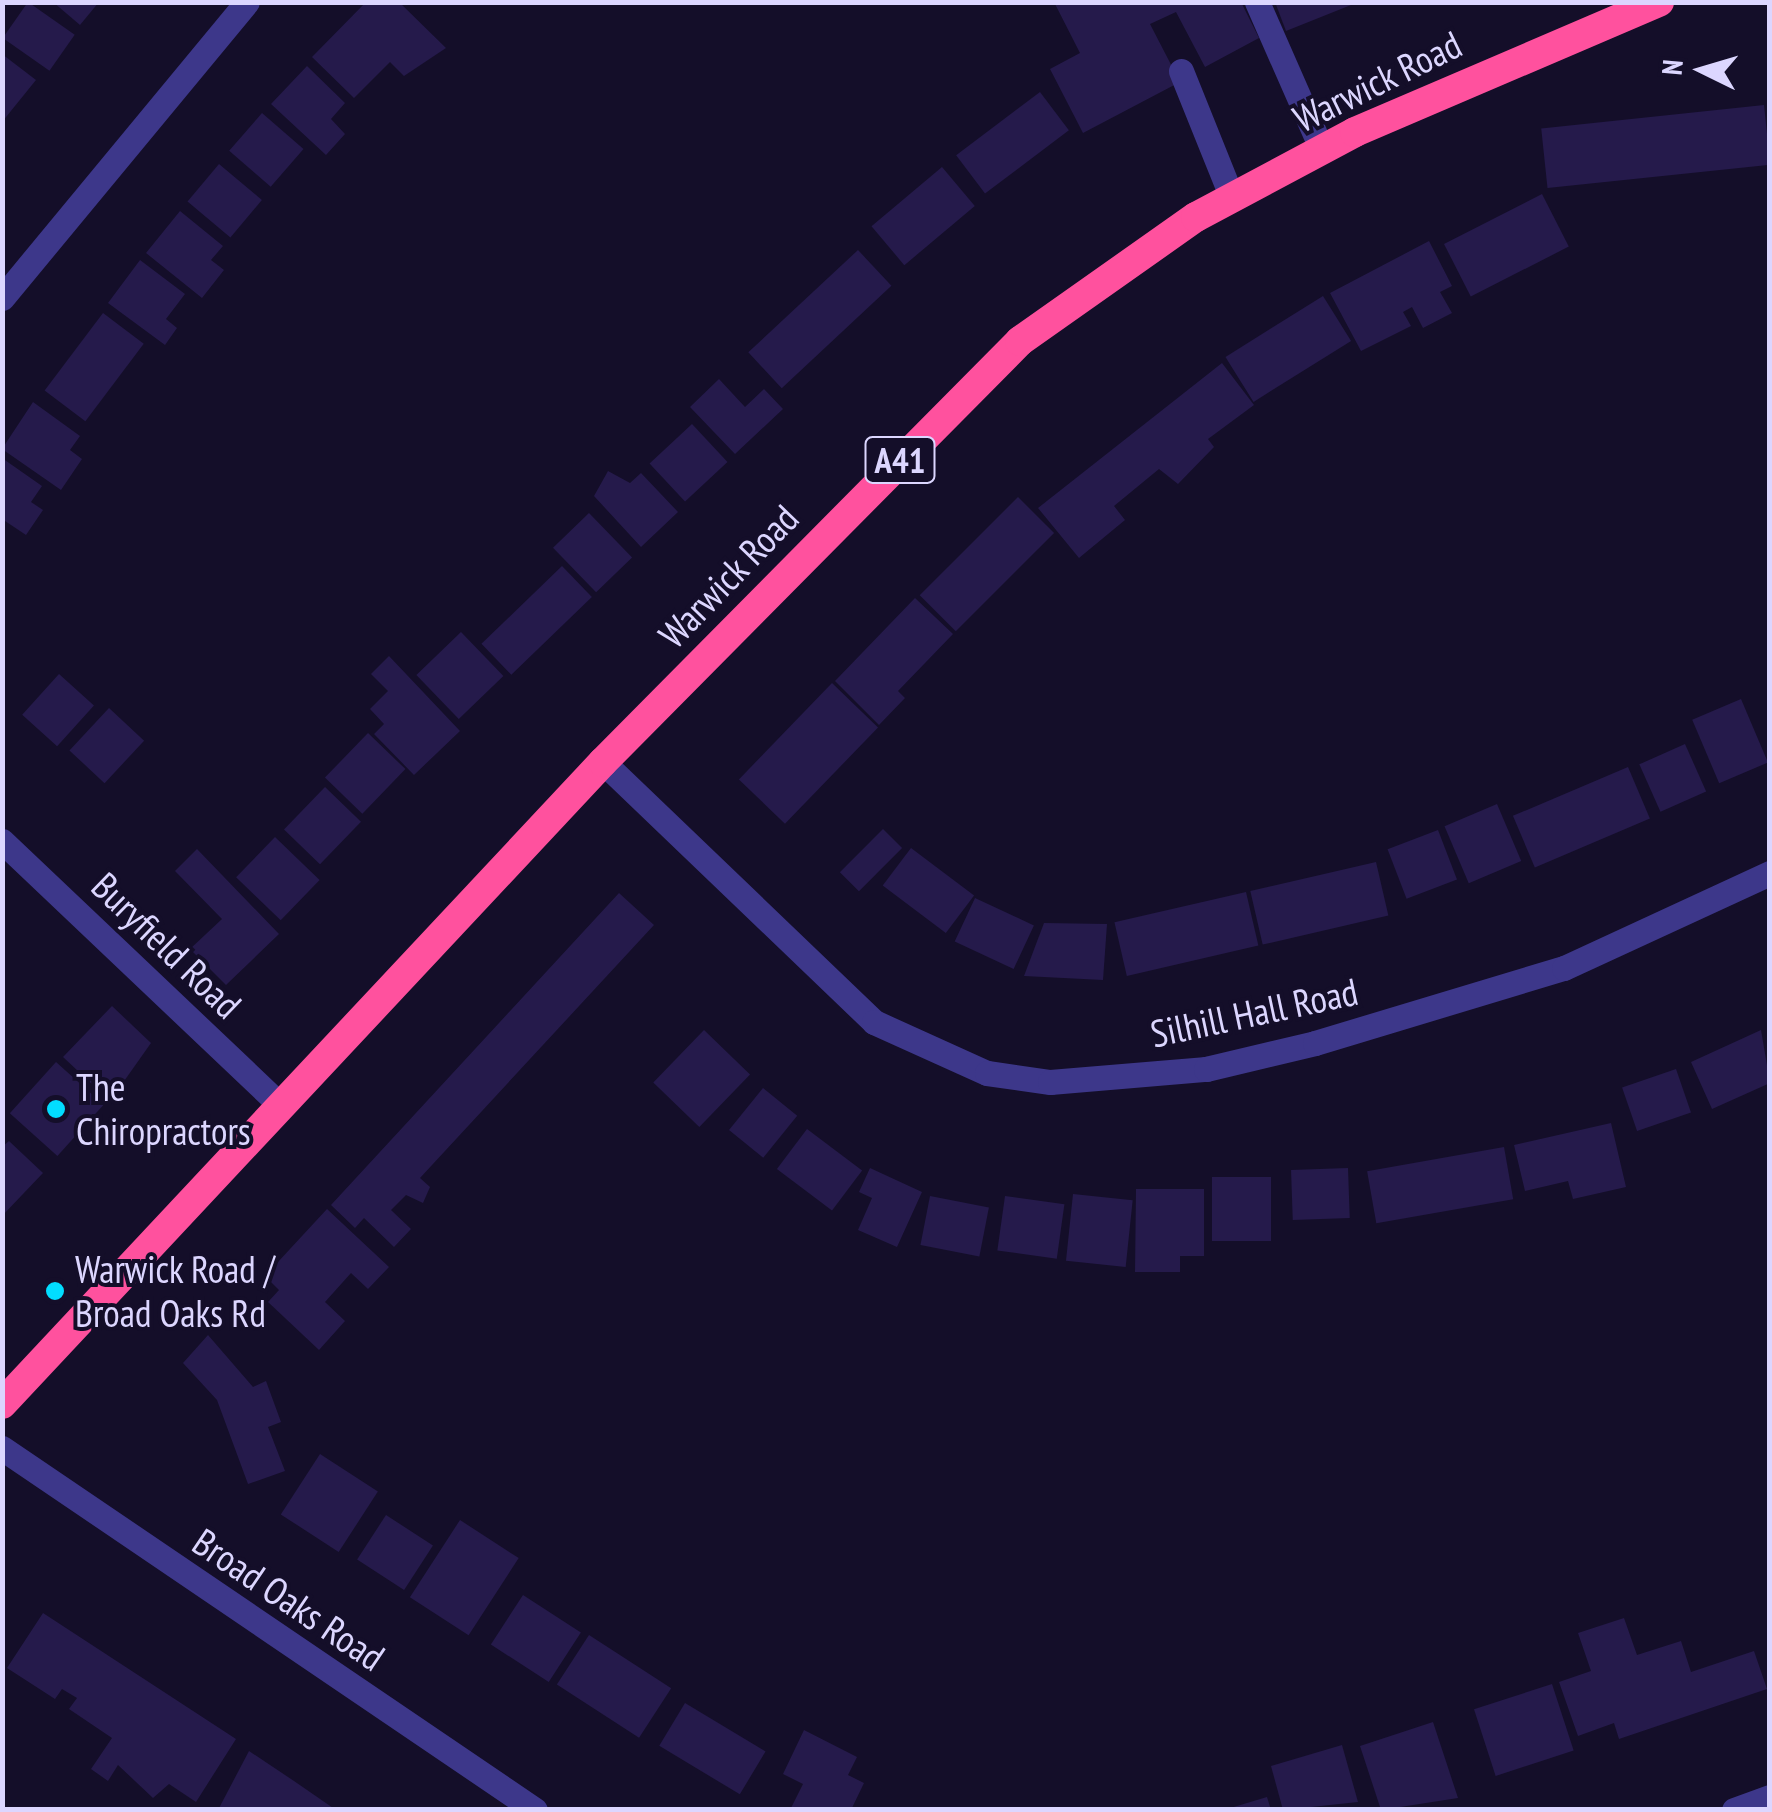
<!DOCTYPE html>
<html>
<head>
<meta charset="utf-8">
<style>
	body { margin:0 }
	#map { position:relative; width:1772px; height:1812px; overflow:hidden; background:#140e29; font-family:"PT Sans Narrow",sans-serif }
	div>[style] { position:absolute }
	[style*='--x'] { left:calc(var(--x)*1px); top:calc(var(--y)*1px); width:calc(var(--w)*1px); rotate:calc(var(--a)*1deg) }
	.building>* { inset:0; background:#251a4b; transform-origin:0 0 }
	.minor>* { height:25px; margin:-12.5px; padding:0 12.5px; transform-origin:12.5px; border-radius:12.5px; background:#3d378a }
	.highway>* { height:30px; margin:-15px; padding:0 15px; transform-origin:15px; border-radius:15px; background:#ff519e }
	.dots>* { width:28px; height:28px; translate:-50% -50%; box-sizing:border-box; border:5px solid #140e29; border-radius:50% }
	span { translate:-50% -50%; white-space:nowrap; text-align:center; line-height:1.15; -webkit-text-stroke:8px #140e29; paint-order:stroke }
	.shield-label span { padding:2px 8px; background:#140e29; border:2px solid; border-radius:8px; -webkit-text-stroke-width:0 }
	.shield-label { font-size:35px; color:#dcd6ff; font-weight:700 }
	.street-label { font-size:38px; color:#dcd6ff }
	.poi-label { font-size:38px; color:#dcd6ff }
	.left { translate:0 -50%; text-align:left }
	.frame { position:absolute; inset:0; border:5px solid #dcd6ff; pointer-events:none }
	.north { position:absolute; left:1652px; top:20px; width:100px; height:100px; -webkit-text-stroke:8px #140e29; paint-order:stroke; rotate:275deg; font-size:28px; font-weight:700; line-height:40px; text-align:center; color:#dcd6ff }
	.north::after { content:''; display:block; margin:auto; width:35px; height:45px; background:#dcd6ff; clip-path:polygon(50% 0,100% 100%,50% 72%,0 100%) }
</style>
</head>
<body>
<div id="map">
	<div class="building">
		<div style="left:28px;top:2px;width:57px;height:44px;rotate:35deg"></div>
		<div style="clip-path:polygon(53px 2px,99px 2px,80px 25px)"></div>
		<div style="clip-path:polygon(366px 2px,399px 2px,446px 48px,404px 76px,390px 62px,354px 98px,312px 57px)"></div>
		<div style="clip-path:polygon(1054px 2px,1241px 2px,1259px 38px,1205px 67px,1176px 12px,1150px 24px,1180px 82px,1083px 133px,1050px 69px,1080px 53px)"></div>
		<div style="clip-path:polygon(1275px 2px,1356px 2px,1356px 3px,1286px 31px)"></div>
		<div style="clip-path:polygon(2px 54px,36px 80px,2px 122px)"></div>
		<div style="clip-path:polygon(307px 66px,345px 103px,331px 119px,345px 134px,326px 155px,271px 104px)"></div>
		<div style="left:1040px;top:92px;width:48px;height:105px;rotate:53deg"></div>
		<div style="left:1764px;top:105px;width:60px;height:224px;rotate:84deg"></div>
		<div style="left:262px;top:113px;width:55px;height:50px;rotate:41deg"></div>
		<div style="left:219px;top:164px;width:56px;height:49px;rotate:40deg"></div>
		<div style="left:942px;top:167px;width:51px;height:92px;rotate:50deg"></div>
		<div style="left:1542px;top:194px;width:59px;height:110px;rotate:63deg"></div>
		<div style="clip-path:polygon(180px 211px,223px 246px,211px 260px,224px 270px,202px 298px,146px 253px)"></div>
		<div style="clip-path:polygon(1429px 241px,1452px 286px,1440px 292px,1452px 313px,1423px 328px,1412px 307px,1403px 312px,1411px 326px,1361px 351px,1330px 293px)"></div>
		<div style="left:858px;top:250px;width:49px;height:150px;rotate:47deg"></div>
		<div style="clip-path:polygon(140px 260px,185px 294px,166px 319px,177px 328px,165px 345px,108px 303px)"></div>
		<div style="left:1323px;top:296px;width:53px;height:115px;rotate:58deg"></div>
		<div style="left:103px;top:313px;width:51px;height:97px;rotate:37deg"></div>
		<div style="clip-path:polygon(1222px 363px,1254px 405px,1208px 439px,1214px 447px,1178px 484px,1159px 469px,1114px 506px,1125px 520px,1079px 558px,1038px 508px)"></div>
		<div style="clip-path:polygon(719px 379px,745px 407px,764px 389px,783px 409px,735px 454px,690px 407px)"></div>
		<div style="clip-path:polygon(33px 402px,80px 436px,70px 450px,82px 459px,61px 490px,2px 449px)"></div>
		<div style="left:692px;top:424px;width:52px;height:58px;rotate:47deg"></div>
		<div style="clip-path:polygon(2px 458px,42px 486px,31px 502px,43px 510px,26px 535px,2px 519px)"></div>
		<div style="clip-path:polygon(608px 471px,630px 483px,641px 473px,678px 512px,641px 547px,594px 496px)"></div>
		<div style="left:1018px;top:497px;width:51px;height:139px;rotate:45deg"></div>
		<div style="left:589px;top:513px;width:62px;height:50px;rotate:46deg"></div>
		<div style="left:562px;top:566px;width:43px;height:112px;rotate:46deg"></div>
		<div style="clip-path:polygon(915px 598px,953px 634px,898px 691px,905px 698px,879px 725px,835px 681px)"></div>
		<div style="left:461px;top:632px;width:61px;height:62px;rotate:46deg"></div>
		<div style="clip-path:polygon(389px 656px,460px 731px,414px 775px,374px 734px,384px 724px,370px 709px,388px 691px,371px 674px)"></div>
		<div style="left:59px;top:674px;width:47px;height:55px;rotate:42deg"></div>
		<div style="left:832px;top:683px;width:64px;height:134px;rotate:44deg"></div>
		<div style="left:1741px;top:699px;width:69px;height:53px;rotate:67deg"></div>
		<div style="left:109px;top:708px;width:48px;height:58px;rotate:43deg"></div>
		<div style="left:368px;top:733px;width:52px;height:62px;rotate:44deg"></div>
		<div style="left:1685px;top:744px;width:52px;height:50px;rotate:66deg"></div>
		<div style="left:1628px;top:767px;width:56px;height:125px;rotate:67deg"></div>
		<div style="left:325px;top:787px;width:50px;height:59px;rotate:44deg"></div>
		<div style="left:1497px;top:804px;width:62px;height:57px;rotate:67deg"></div>
		<div style="left:883px;top:829px;width:27px;height:61px;rotate:45deg"></div>
		<div style="left:1438px;top:830px;width:53px;height:54px;rotate:69deg"></div>
		<div style="left:275px;top:837px;width:62px;height:56px;rotate:44deg"></div>
		<div style="left:911px;top:848px;width:79px;height:47px;rotate:37deg"></div>
		<div style="clip-path:polygon(197px 849px,279px 934px,226px 985px,190px 949px,222px 919px,175px 871px)"></div>
		<div style="left:1376px;top:862px;width:55px;height:129px;rotate:77deg"></div>
		<div style="left:1246px;top:892px;width:55px;height:135px;rotate:77deg"></div>
		<div style="clip-path:polygon(619px 893px,654px 925px,420px 1178px,430px 1187px,423px 1203px,406px 1195px,391px 1210px,411px 1229px,394px 1247px,364px 1218px,355px 1228px,331px 1205px)"></div>
		<div style="left:975px;top:898px;width:65px;height:48px;rotate:25deg"></div>
		<div style="clip-path:polygon(1044px 923px,1107px 924px,1103px 980px,1024px 976px)"></div>
		<div style="clip-path:polygon(112px 1006px,151px 1043px,110px 1101px,63px 1057px)"></div>
		<div style="left:704px;top:1030px;width:64px;height:73px;rotate:44deg"></div>
		<div style="clip-path:polygon(1761px 1030px,1770px 1083px,1712px 1109px,1691px 1062px)"></div>
		<div style="left:56px;top:1062px;width:64px;height:69px;rotate:42deg"></div>
		<div style="left:1676px;top:1069px;width:46px;height:57px;rotate:71deg"></div>
		<div style="left:763px;top:1088px;width:44px;height:54px;rotate:39deg"></div>
		<div style="clip-path:polygon(1611px 1123px,1626px 1187px,1573px 1199px,1568px 1181px,1525px 1191px,1514px 1145px)"></div>
		<div style="left:807px;top:1129px;width:69px;height:50px;rotate:37deg"></div>
		<div style="clip-path:polygon(9px 1141px,43px 1173px,2px 1216px,2px 1147px)"></div>
		<div style="left:1504px;top:1147px;width:53px;height:139px;rotate:80deg"></div>
		<div style="clip-path:polygon(870px 1168px,922px 1192px,897px 1247px,858px 1230px,872px 1198px,859px 1192px)"></div>
		<div style="left:1348px;top:1168px;width:50px;height:57px;rotate:88deg"></div>
		<div style="left:1212px;top:1177px;width:59px;height:64px"></div>
		<div style="clip-path:polygon(1136px 1189px,1204px 1189px,1204px 1256px,1180px 1256px,1180px 1272px,1135px 1272px)"></div>
		<div style="left:1073px;top:1194px;width:60px;height:67px;rotate:6deg"></div>
		<div style="left:930px;top:1196px;width:60px;height:50px;rotate:11deg"></div>
		<div style="left:1005px;top:1196px;width:60px;height:55px;rotate:8deg"></div>
		<div style="clip-path:polygon(327px 1209px,389px 1267px,368px 1289px,351px 1273px,325px 1302px,345px 1321px,319px 1350px,268px 1302px,279px 1290px,265px 1276px)"></div>
		<div style="clip-path:polygon(208px 1335px,253px 1387px,266px 1381px,281px 1422px,268px 1427px,285px 1471px,248px 1484px,217px 1400px,183px 1363px)"></div>
		<div style="left:320px;top:1454px;width:69px;height:72px;rotate:33deg"></div>
		<div style="left:386px;top:1515px;width:56px;height:53px;rotate:33deg"></div>
		<div style="left:460px;top:1520px;width:70px;height:92px;rotate:33deg"></div>
		<div style="left:523px;top:1595px;width:69px;height:59px;rotate:33deg"></div>
		<div style="clip-path:polygon(43px 1613px,236px 1739px,196px 1802px,169px 1784px,153px 1798px,118px 1765px,108px 1781px,91px 1769px,112px 1738px,69px 1709px,77px 1698px,62px 1689px,55px 1699px,7px 1668px)"></div>
		<div style="clip-path:polygon(1624px 1618px,1637px 1655px,1681px 1641px,1691px 1672px,1754px 1651px,1767px 1689px,1619px 1739px,1614px 1723px,1578px 1736px,1559px 1682px,1591px 1671px,1578px 1633px)"></div>
		<div style="left:589px;top:1635px;width:98px;height:59px;rotate:33deg"></div>
		<div style="left:1552px;top:1684px;width:70px;height:82px;rotate:72deg"></div>
		<div style="left:685px;top:1703px;width:94px;height:50px;rotate:31deg"></div>
		<div style="clip-path:polygon(1433px 1722px,1458px 1798px,1381px 1810px,1360px 1746px)"></div>
		<div style="clip-path:polygon(804px 1730px,857px 1757px,848px 1775px,864px 1783px,851px 1810px,790px 1810px,803px 1784px,783px 1774px)"></div>
		<div style="clip-path:polygon(1342px 1745px,1358px 1802px,1283px 1810px,1271px 1766px)"></div>
		<div style="clip-path:polygon(249px 1751px,294px 1781px,336px 1810px,218px 1810px)"></div>
		<div style="clip-path:polygon(1267px 1797px,1271px 1810px,1227px 1810px,1227px 1809px)"></div>
	</div>
	<div class="minor">
		<div style="--x:1257;--y:2;--w:162;--a:66.3"></div>
		<div style="--x:1181;--y:71;--w:137;--a:68.1"></div>
		<div style="--x:2;--y:298;--w:384;--a:-50.4"></div>
		<div style="--x:603;--y:762;--w:376;--a:43.8"></div>
		<div style="--x:874;--y:1022;--w:124;--a:24.3"></div>
		<div style="--x:987;--y:1073;--w:64;--a:8.1"></div>
		<div style="--x:1050;--y:1082;--w:157;--a:-4.8"></div>
		<div style="--x:1206;--y:1069;--w:112;--a:-13.4"></div>
		<div style="--x:1315;--y:1043;--w:260;--a:-16.8"></div>
		<div style="--x:1564;--y:968;--w:227;--a:-24.8"></div>
		<div style="--x:2;--y:841;--w:382;--a:43.5"></div>
		<div style="--x:2;--y:1448;--w:644;--a:34.18"></div>
		<div style="--x:1734;--y:1810;--w:38;--a:-20"></div>
	</div>
	<div class="highway">
		<div style="--x:2;--y:1404;--w:879;--a:-46.89"></div>
		<div style="--x:603;--y:762;--w:593;--a:-45.27"></div>
		<div style="--x:1020;--y:341;--w:215;--a:-35.2"></div>
		<div style="--x:1196;--y:217;--w:180;--a:-28.1"></div>
		<div style="--x:1355;--y:132;--w:331;--a:-23.2"></div>
	</div>
	<div class="dots">
		<div style="left:56px;top:1109px;background:#02ddff"></div>
		<div style="left:55px;top:1291px;background:#02ddff"></div>
	</div>
	<div class="shield-label">
		<span style="left:900px;top:460px">A41</span>
	</div>
	<div class="street-label">
		<span style="left:1377px;top:81px;rotate:-26deg">Warwick Road</span>
		<span style="left:728px;top:576px;rotate:-46deg">Warwick Road</span>
		<span style="left:167px;top:945px;rotate:44deg">Buryfield Road</span>
		<span style="left:1254px;top:1012px;rotate:-12deg">Silhill Hall Road</span>
		<span style="left:289px;top:1599px;rotate:34deg">Broad Oaks Road</span>
	</div>
	<div class="poi-label">
		<span class="left" style="left:76px;top:1109px">The<br>Chiropractors</span>
		<span class="left" style="left:75px;top:1291px">Warwick Road /<br>Broad Oaks Rd</span>
	</div>
	<div class="frame"></div>
	<div class="north">N</div>
</div>
</body>
</html>
